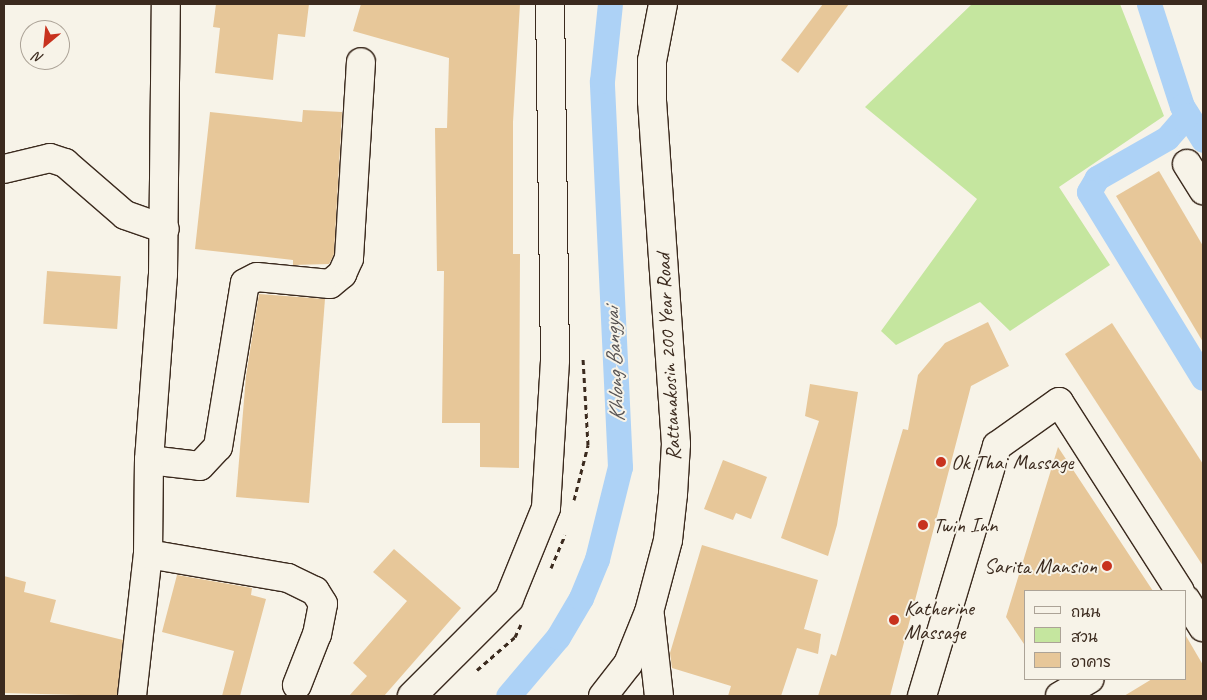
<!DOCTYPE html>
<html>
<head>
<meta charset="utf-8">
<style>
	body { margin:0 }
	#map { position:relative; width:1207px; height:700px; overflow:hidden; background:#f7f3e8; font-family:Caveat,"Playpen Sans Thai",sans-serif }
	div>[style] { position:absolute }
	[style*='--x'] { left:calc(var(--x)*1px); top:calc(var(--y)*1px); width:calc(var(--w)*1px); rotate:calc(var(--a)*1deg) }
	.green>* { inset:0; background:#c5e69f }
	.canal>* { height:25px; margin:-12.5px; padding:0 12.5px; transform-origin:12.5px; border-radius:12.5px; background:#add2f6 }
	.building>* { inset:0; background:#e7c799; transform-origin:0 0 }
	.path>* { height:3px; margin-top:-1.5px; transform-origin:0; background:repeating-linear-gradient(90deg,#3b2a1e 0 5px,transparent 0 9px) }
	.roads { filter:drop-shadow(1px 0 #3b2a1e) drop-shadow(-1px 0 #3b2a1e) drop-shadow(0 1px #3b2a1e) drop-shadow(0 -1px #3b2a1e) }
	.minor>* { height:28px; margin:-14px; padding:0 14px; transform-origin:14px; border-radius:14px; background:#f7f3e8 }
	.dots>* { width:14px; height:14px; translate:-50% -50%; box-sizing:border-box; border:2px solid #f7f3e8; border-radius:50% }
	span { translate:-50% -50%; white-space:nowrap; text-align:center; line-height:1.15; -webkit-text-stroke:4px #f7f3e8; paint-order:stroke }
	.street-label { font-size:21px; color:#3b2a1e }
	.poi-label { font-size:21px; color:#3b2a1e }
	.left { translate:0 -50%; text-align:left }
	.right { translate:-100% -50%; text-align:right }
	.water-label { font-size:22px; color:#585454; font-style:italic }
	.frame { position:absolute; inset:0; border:5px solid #3b2a1e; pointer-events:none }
	.legend { position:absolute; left:1024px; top:590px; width:162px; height:90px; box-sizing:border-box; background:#f7f3e8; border:1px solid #aca397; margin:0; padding:6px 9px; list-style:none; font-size:15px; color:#3b2a1e }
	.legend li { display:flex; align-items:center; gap:10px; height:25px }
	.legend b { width:25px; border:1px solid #aca397 }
	.north { position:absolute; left:20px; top:20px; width:50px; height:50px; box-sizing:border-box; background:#f7f3e8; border:1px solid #aca397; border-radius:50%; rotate:208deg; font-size:14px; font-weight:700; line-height:20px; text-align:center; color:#3b2a1e }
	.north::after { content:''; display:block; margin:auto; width:18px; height:22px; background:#c8321e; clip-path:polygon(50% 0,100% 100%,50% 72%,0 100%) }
</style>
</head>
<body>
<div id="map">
	<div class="green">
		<div style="clip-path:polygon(972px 4px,1120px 4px,1164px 116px,1059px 187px,1110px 265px,1010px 331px,980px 302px,896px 345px,881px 331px,977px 199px,865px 107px)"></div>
	</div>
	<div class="canal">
		<div style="--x:1149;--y:4;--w:107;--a:72.1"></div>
		<div style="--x:1182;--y:106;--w:40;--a:58"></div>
		<div style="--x:1187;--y:115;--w:30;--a:131"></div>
		<div style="--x:1167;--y:138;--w:81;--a:150.3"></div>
		<div style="--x:1097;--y:178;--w:16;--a:120"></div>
		<div style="--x:1089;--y:192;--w:218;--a:58.5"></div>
		<div style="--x:508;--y:696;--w:77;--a:-49.7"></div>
		<div style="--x:558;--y:637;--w:45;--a:-59.5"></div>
		<div style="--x:581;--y:598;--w:42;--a:-67.7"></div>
		<div style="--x:597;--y:559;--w:95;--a:-76"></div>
		<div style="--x:620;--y:467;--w:386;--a:-92.7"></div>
		<div style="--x:602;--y:81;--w:77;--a:-84.1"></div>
	</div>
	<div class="building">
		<div style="clip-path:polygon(216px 4px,309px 4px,305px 37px,278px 34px,273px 80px,215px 73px,220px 28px,213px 27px)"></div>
		<div style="clip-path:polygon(361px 4px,520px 4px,513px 122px,513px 254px,520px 254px,519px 468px,480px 467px,480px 423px,442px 423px,444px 271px,437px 271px,435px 128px,447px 128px,449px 58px,353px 31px)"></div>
		<div style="clip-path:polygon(823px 4px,849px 4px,798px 73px,781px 60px)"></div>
		<div style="clip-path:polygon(303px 110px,342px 112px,334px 254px,329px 264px,293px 265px,293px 260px,195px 249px,210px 112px,302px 122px)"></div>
		<div style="clip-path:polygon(1159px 171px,1203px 246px,1203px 342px,1116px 196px)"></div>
		<div style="left:47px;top:271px;width:74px;height:53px;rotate:4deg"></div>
		<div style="clip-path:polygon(259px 294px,325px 299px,309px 503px,236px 497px,246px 376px)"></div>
		<div style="clip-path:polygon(988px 322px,1009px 366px,971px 386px,890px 696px,818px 696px,831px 654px,836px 656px,903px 429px,908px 430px,918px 375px,945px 343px)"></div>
		<div style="clip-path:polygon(1112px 323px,1203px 464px,1203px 566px,1065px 354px)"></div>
		<div style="clip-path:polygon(810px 384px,858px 392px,837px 525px,828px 556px,781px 538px,819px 421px,805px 416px)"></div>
		<div style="clip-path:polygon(1058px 447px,1153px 591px,1026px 591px,1026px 647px,1006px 617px)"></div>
		<div style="clip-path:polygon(723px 460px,767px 477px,751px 519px,736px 513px,733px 520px,704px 509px)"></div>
		<div style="clip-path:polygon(702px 545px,818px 580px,804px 629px,821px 634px,818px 654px,797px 648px,781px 696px,728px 696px,731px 686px,672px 668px,670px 653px)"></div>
		<div style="clip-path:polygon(394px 549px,461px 608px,384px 696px,349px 696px,367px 676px,353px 663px,407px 601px,373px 572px)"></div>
		<div style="clip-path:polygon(177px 575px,252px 588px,251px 595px,266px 599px,240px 696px,222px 696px,234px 651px,162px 632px)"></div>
		<div style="clip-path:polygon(4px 576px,26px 582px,24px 592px,56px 600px,50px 622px,123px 640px,117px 696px,4px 693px)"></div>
		<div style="clip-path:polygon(1186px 636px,1203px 665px,1203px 696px,1124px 696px,1152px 679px,1186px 679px)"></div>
	</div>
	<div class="path">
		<div style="--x:574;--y:500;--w:57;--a:-75.7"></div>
		<div style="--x:588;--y:445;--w:87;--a:-93.3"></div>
		<div style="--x:551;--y:568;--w:36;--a:-67"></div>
		<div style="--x:477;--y:670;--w:50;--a:-41"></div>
		<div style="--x:515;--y:637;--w:14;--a:-65"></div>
	</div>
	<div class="roads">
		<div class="minor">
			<div style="--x:1187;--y:164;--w:31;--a:58"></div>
			<div style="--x:4;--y:169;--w:47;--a:-13.4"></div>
			<div style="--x:50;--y:158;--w:16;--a:18"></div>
			<div style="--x:65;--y:163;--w:79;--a:40.9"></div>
			<div style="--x:125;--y:215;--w:42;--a:19.3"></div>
			<div style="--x:149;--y:460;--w:51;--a:6.7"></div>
			<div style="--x:200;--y:466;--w:26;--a:-47"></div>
			<div style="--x:218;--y:447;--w:166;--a:-80.7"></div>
			<div style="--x:245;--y:283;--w:13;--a:-27"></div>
			<div style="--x:257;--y:277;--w:73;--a:5.5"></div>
			<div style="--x:330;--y:284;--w:16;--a:-40"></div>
			<div style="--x:342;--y:274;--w:17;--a:-66"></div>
			<div style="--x:349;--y:258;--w:196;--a:-86.5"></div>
			<div style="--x:148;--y:554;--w:142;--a:9.7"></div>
			<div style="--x:288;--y:578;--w:30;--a:26"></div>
			<div style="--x:315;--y:591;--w:15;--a:58"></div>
			<div style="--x:323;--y:604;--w:31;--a:101"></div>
			<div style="--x:317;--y:634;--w:55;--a:111.4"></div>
			<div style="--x:1186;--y:600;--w:32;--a:58"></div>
			<div style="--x:650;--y:616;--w:81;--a:83.6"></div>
			<div style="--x:132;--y:696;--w:143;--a:-83.6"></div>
			<div style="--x:148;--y:554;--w:94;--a:-89.4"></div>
			<div style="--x:149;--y:460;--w:187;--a:-85.7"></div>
			<div style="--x:163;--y:274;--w:270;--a:-89.4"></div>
			<div style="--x:412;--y:696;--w:137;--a:-45"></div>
			<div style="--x:509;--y:599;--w:98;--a:-67.9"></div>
			<div style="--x:546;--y:508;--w:148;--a:-86.5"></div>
			<div style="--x:555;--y:360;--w:356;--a:-90.8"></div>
			<div style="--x:603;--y:696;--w:41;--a:-52"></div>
			<div style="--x:628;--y:664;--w:56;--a:-68"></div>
			<div style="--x:649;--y:612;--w:74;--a:-75.2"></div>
			<div style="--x:668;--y:540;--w:46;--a:-83.8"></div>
			<div style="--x:673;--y:494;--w:50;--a:-86.6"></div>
			<div style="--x:676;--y:444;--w:344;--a:-94"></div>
			<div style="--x:652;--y:101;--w:40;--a:-90"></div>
			<div style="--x:652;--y:61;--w:58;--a:-79.1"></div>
			<div style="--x:922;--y:696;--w:261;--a:-73.3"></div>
			<div style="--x:997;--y:446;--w:76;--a:-35.4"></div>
			<div style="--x:1059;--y:402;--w:224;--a:57.4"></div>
			<div style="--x:1060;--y:696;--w:34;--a:-30"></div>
		</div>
	</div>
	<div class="dots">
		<div style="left:941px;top:462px;background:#c8321e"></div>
		<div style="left:923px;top:525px;background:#c8321e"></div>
		<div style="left:1107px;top:566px;background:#c8321e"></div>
		<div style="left:894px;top:620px;background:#c8321e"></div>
	</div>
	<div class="street-label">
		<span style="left:668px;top:357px;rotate:-93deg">Rattanakosin 200 Year Road</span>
	</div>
	<div class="poi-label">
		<span class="left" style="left:951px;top:462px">Ok Thai Massage</span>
		<span class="left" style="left:933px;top:525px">Twin Inn</span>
		<span class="right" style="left:1097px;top:566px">Sarita Mansion</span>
		<span class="left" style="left:904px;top:620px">Katherine<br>Massage</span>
	</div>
	<div class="water-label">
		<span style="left:615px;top:365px;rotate:-93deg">Khlong Bangyai</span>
	</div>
	<div class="frame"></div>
	<ul class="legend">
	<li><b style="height:6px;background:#f7f3e8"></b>ถนน</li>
	<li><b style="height:14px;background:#c5e69f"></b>สวน</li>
	<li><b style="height:14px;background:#e7c799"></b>อาคาร</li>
	</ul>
	<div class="north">N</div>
</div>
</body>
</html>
